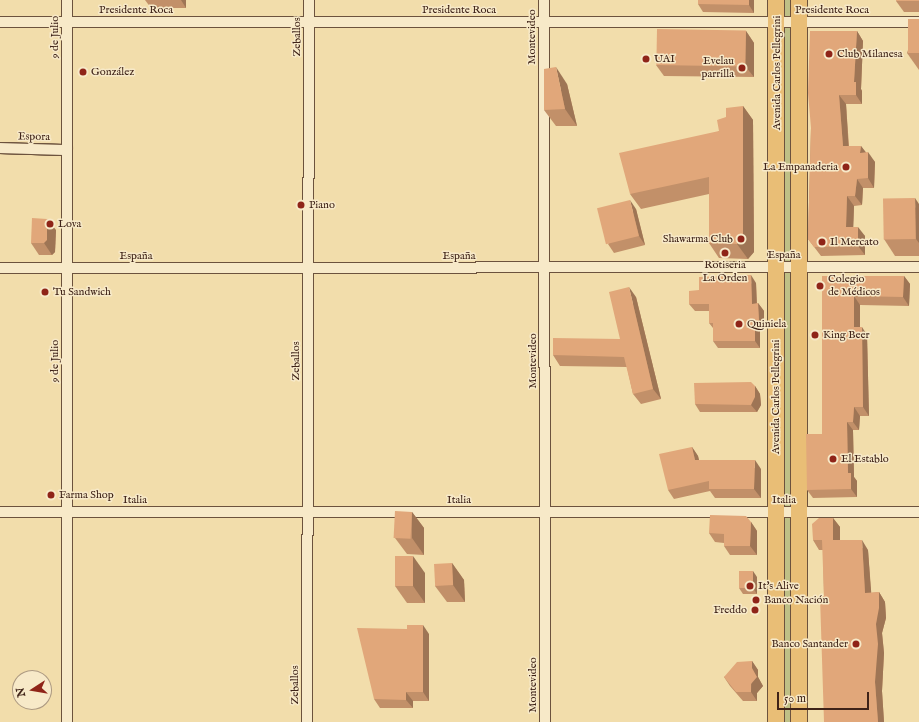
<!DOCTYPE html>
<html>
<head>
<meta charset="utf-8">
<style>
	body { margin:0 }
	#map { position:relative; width:919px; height:722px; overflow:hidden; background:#f2ddab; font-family:"IM FELL English",serif }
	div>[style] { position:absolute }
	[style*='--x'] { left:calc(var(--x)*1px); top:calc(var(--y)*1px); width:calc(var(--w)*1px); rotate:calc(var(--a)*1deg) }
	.green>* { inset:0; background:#bfc086; transform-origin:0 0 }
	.roads { filter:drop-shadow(1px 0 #6c523d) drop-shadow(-1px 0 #6c523d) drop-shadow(0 1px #6c523d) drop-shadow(0 -1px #6c523d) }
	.street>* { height:10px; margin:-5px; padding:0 5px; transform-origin:5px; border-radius:5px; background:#f7e9c8 }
	.primary>* { height:16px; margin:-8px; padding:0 8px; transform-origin:8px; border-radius:8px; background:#e9be76 }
	.wall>* { inset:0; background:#c29069 }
	.shaded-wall>* { inset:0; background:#9e7555 }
	.building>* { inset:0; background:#e1a77a; transform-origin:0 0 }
	.dots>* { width:11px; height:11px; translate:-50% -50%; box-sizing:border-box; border:2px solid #f7e9c8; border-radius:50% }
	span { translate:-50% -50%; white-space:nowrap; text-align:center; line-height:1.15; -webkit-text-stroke:3px #f7e9c8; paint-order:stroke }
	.street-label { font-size:11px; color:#3f2318 }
	.poi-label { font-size:11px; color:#3f2318 }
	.left { translate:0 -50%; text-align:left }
	.right { translate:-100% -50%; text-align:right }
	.north { position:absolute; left:12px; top:670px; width:40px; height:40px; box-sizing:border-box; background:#f7e9c8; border:1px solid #ad9a82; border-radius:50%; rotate:258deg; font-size:11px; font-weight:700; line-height:16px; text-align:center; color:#3f2318 }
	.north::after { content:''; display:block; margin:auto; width:14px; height:18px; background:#8f2418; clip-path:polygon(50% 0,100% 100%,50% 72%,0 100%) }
	.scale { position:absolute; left:777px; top:692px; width:92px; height:18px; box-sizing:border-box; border:2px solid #3f2318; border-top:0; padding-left:5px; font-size:12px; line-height:14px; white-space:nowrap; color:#3f2318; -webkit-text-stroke:3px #f7e9c8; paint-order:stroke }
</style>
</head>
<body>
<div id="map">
	<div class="green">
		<div style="left:776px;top:0;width:23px;height:722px"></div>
	</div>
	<div class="roads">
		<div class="street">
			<div style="--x:544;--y:0;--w:722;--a:89.92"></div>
			<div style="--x:0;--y:22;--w:919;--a:0"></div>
			<div style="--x:0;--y:148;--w:67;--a:1.7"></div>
			<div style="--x:0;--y:268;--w:919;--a:-0.06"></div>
			<div style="--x:0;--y:512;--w:919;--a:0"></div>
			<div style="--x:67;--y:722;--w:722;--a:-90"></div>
			<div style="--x:307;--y:722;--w:722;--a:-89.84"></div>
		</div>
		<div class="primary">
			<div style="--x:776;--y:722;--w:722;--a:-90"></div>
			<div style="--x:799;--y:722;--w:722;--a:-90"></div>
		</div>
	</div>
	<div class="wall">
		<div style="clip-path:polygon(145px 0,186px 0,186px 8px,151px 8px)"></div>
		<div style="clip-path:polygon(698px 0,754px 0,754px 13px,703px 12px,698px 4px)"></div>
		<div style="clip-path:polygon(919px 0,919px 12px,904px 12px,896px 1px)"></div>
		<div style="clip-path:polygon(919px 19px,919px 70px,907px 53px)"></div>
		<div style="clip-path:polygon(746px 31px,754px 43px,754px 77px,664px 76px,656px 65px)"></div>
		<div style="clip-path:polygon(857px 31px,863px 41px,861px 89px,862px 91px,862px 104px,846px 104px,849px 146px,861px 146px,866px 153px,875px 162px,874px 188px,863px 188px,862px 205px,854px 206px,853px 227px,865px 236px,865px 255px,821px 256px,808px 239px,811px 128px)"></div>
		<div style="clip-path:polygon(567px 84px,577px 126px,556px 126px,544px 110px)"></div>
		<div style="clip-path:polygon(743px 106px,753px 120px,754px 252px,748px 259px,719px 258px,709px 243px,709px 194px,641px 209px,630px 194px,719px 131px)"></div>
		<div style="clip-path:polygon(919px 204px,919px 256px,895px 256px,884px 239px)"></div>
		<div style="clip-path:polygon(636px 209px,645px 245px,614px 253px,608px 244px)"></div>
		<div style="clip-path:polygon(56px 230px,55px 252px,52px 255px,39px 255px,31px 243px)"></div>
		<div style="clip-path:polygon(822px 276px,904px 276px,910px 284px,909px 306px,860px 305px,860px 327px,867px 335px,869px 416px,860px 416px,859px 430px,853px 430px,854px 477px,857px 481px,857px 497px,813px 498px,807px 490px,822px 434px)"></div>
		<div style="clip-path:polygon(756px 283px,757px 304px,758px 303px,764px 311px,764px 328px,760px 329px,760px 348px,718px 348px,713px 341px,713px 328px,709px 323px,709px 311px,695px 311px,689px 304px,699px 290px)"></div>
		<div style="clip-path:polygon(636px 297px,661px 399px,641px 404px,633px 394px,627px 367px,560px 366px,553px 355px,620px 339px)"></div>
		<div style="clip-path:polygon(755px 386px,760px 394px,761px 405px,757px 412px,700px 412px,695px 404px)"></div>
		<div style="clip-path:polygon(692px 447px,698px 456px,699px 460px,761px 469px,761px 498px,715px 498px,710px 491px,674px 499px,668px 490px)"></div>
		<div style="clip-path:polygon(412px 512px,424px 528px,424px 555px,407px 554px,395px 538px)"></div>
		<div style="clip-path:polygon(833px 518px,840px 527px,840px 540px,868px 550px,871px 593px,879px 592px,885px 602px,886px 618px,882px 633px,884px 653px,882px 691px,884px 722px,824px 722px,824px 596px,823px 550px,819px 550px,813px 540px)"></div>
		<div style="clip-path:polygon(751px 522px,757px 531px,757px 555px,730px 555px,724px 546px,724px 543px,715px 542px,709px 533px)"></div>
		<div style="clip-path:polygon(452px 563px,464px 580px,465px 602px,447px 602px,435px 586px)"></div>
		<div style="clip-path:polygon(425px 573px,425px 603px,407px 603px,395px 586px)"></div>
		<div style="clip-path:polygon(757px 577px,757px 594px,743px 594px,739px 588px)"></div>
		<div style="clip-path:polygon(429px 634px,429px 701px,413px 701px,413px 708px,380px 708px,374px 699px)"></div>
		<div style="clip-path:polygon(752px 661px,758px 670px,758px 677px,763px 686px,757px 693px,757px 701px,743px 701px,730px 686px,724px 677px)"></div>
	</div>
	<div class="shaded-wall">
		<div style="clip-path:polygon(181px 0,186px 0,186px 8px)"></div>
		<div style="clip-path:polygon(749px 0,754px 0,754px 13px,749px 5px)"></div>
		<div style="clip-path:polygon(746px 31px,754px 43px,754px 77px,745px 66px)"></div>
		<div style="clip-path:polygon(857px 31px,863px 41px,861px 89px,862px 91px,862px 104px,856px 95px,854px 82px)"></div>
		<div style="clip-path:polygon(556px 67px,567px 84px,577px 126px,565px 109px)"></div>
		<div style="clip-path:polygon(839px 95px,846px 104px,849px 155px,843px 146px)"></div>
		<div style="clip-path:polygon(743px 106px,753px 120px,754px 252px,748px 259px,737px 244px)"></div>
		<div style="clip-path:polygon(861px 146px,868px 155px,860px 153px)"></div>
		<div style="clip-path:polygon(868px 152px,875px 162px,874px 188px,868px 178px)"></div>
		<div style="clip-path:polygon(857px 179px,863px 188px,862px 205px,855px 196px)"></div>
		<div style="clip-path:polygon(847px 196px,854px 206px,853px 236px,846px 227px)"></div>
		<div style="clip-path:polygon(915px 198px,919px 204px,919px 243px,916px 239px)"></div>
		<div style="clip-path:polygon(630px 200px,636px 209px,645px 245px,639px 236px)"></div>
		<div style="clip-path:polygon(47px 219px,56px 230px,55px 252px,52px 255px,44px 243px)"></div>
		<div style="clip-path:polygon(858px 227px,865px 236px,865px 255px,858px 246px)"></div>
		<div style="clip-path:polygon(751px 275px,756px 283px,757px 311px,752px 304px)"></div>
		<div style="clip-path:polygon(904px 276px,910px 284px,909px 306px,903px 297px)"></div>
		<div style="clip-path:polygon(629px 287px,636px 297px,661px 399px,653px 389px)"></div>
		<div style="clip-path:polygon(854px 296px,860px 305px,860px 336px,854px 327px)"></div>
		<div style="clip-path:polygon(758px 303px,764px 311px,764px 328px,759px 321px)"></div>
		<div style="clip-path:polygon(755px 321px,760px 329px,760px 348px,755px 341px)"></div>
		<div style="clip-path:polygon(862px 327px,867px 335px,869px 416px,863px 407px)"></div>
		<div style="clip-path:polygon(755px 386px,760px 394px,761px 405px,757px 412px,751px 405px)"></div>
		<div style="clip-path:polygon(854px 407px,860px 416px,859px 430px,853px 422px)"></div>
		<div style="clip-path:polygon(847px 422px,853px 430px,854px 477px,857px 481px,857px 497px,851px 489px,848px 473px)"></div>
		<div style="clip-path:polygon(692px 447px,698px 456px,701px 469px,695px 460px)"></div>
		<div style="clip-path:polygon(755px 460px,761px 469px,761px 498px,754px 489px)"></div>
		<div style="clip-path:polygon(412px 512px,424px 528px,424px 555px,412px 538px)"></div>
		<div style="clip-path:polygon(833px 518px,840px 527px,840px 550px,833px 540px)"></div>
		<div style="clip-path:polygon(751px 522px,757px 531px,757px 555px,750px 546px)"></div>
		<div style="clip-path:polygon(862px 540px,868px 550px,872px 603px,865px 593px)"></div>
		<div style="clip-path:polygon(413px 556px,425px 573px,425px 603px,413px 586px)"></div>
		<div style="clip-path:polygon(452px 563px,464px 580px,465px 602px,453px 585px)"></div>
		<div style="clip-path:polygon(753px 571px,757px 577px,757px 594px,753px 588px)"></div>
		<div style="clip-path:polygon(879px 592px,885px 602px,886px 618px,882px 633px,884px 653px,882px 691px,884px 722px,878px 722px,875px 682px,876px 624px)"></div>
		<div style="clip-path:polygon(423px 625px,429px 634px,429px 701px,423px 692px)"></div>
		<div style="clip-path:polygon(752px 661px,758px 670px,758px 677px,763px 686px,757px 693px,757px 701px,751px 692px)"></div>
		<div style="clip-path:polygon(406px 692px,413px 701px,413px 708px,406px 700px)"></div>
	</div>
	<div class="building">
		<div style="clip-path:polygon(698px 0,749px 0,749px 5px,698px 4px)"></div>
		<div style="left:896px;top:0;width:23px;height:1px"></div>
		<div style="left:919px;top:19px;width:34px;height:11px;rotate:90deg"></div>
		<div style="left:657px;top:29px;width:89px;height:36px;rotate:1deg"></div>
		<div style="clip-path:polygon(810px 31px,857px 31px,854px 82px,856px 82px,856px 95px,839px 95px,843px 146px,861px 146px,860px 153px,868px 152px,868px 178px,857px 179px,855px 196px,847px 196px,846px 227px,858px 227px,858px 246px,814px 247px,808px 239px,811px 128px,808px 93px)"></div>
		<div style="clip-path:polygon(556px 67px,565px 109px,544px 110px,544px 69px)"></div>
		<div style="clip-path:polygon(743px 106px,743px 237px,737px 244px,709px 243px,709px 177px,630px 194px,619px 153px,719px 131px,717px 120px,726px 117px,726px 108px)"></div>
		<div style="left:915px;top:198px;width:41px;height:32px;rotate:89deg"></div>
		<div style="left:630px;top:200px;width:37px;height:34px;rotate:76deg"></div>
		<div style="clip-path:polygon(32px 218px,47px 219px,47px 240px,44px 243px,31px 243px)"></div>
		<div style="clip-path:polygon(751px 275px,752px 304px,758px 303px,759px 321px,755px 321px,755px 341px,713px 341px,713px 323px,709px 323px,709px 304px,689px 304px,689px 291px,699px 290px,699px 277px)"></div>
		<div style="clip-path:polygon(822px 276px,904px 276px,903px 297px,854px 296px,854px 327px,862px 327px,863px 407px,854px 407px,853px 422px,847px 422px,848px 473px,851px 473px,851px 489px,807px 490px,806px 434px,822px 434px)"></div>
		<div style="clip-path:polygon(629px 287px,653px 389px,633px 394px,624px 357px,553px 355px,553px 338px,620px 339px,609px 292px)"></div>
		<div style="clip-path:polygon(751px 382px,755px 386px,755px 397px,751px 405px,695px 404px,694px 383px)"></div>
		<div style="clip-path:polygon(692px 447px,695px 460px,755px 460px,754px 489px,709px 489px,709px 481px,668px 490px,659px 454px)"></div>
		<div style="left:395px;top:511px;width:17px;height:27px;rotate:3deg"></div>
		<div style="clip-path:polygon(710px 515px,746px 516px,751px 522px,750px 546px,724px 546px,724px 534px,709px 533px)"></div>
		<div style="clip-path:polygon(819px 518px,833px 518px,833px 540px,862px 540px,865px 593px,879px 592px,879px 608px,876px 624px,878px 644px,875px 682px,878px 722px,824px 722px,820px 597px,824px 596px,822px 540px,813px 540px,812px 524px)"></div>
		<div style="left:395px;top:556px;width:18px;height:30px"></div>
		<div style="left:452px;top:563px;width:22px;height:18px;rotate:87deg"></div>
		<div style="left:739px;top:571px;width:14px;height:17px"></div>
		<div style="clip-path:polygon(407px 625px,423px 625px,423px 692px,406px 692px,406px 700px,374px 699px,357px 628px,407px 629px)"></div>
		<div style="clip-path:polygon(752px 661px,752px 668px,757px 677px,751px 684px,751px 692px,736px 692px,724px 677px,737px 662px)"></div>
	</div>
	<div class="dots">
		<div style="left:829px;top:54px;background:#8f2418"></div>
		<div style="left:646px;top:59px;background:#8f2418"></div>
		<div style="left:742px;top:68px;background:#8f2418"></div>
		<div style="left:83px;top:72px;background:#8f2418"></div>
		<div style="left:846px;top:167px;background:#8f2418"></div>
		<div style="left:301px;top:205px;background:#8f2418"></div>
		<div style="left:50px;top:224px;background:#8f2418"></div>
		<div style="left:741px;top:239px;background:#8f2418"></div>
		<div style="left:822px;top:242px;background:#8f2418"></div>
		<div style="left:725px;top:253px;background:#8f2418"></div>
		<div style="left:820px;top:286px;background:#8f2418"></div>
		<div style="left:45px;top:292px;background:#8f2418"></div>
		<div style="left:739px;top:324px;background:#8f2418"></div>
		<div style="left:815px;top:335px;background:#8f2418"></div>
		<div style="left:833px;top:459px;background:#8f2418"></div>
		<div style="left:51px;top:495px;background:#8f2418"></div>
		<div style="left:750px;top:586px;background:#8f2418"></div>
		<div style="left:756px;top:600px;background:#8f2418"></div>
		<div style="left:755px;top:610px;background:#8f2418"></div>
		<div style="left:856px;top:644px;background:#8f2418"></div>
	</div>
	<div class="street-label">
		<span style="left:136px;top:10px">Presidente Roca</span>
		<span style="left:459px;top:10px">Presidente Roca</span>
		<span style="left:832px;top:10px">Presidente Roca</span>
		<span style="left:55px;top:37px;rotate:-90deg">9 de Julio</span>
		<span style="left:297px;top:37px;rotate:-90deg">Zeballos</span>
		<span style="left:532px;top:37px;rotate:-90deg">Montevideo</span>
		<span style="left:777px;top:73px;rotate:-90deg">Avenida Carlos Pellegrini</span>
		<span style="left:34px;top:137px;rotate:1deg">Espora</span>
		<span style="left:784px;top:255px">España</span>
		<span style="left:136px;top:256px">España</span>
		<span style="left:459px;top:256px">España</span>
		<span style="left:55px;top:361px;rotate:-90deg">9 de Julio</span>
		<span style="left:296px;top:361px;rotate:-90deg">Zeballos</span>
		<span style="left:533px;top:361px;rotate:-90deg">Montevideo</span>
		<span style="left:776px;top:397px;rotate:-90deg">Avenida Carlos Pellegrini</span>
		<span style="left:135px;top:500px">Italia</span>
		<span style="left:459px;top:500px">Italia</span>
		<span style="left:784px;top:500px">Italia</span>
		<span style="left:295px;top:685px;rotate:-90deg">Zeballos</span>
		<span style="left:533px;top:685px;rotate:-90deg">Montevideo</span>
	</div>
	<div class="poi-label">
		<span class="left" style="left:837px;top:54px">Club Milanesa</span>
		<span class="left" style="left:654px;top:59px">UAI</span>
		<span class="right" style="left:734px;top:68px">Evelau<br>parrilla</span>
		<span class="left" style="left:91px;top:72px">González</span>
		<span class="right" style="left:838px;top:167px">La Empanaderia</span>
		<span class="left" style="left:309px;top:205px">Piano</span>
		<span class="left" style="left:58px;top:224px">Lova</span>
		<span class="right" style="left:733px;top:239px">Shawarma Club</span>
		<span class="left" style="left:830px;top:242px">Il Mercato</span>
		<span style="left:725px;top:272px">Rotiseria<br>La Orden</span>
		<span class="left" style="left:828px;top:286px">Colegio<br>de Médicos</span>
		<span class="left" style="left:53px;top:292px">Tu Sandwich</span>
		<span class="left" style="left:747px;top:324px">Quiniela</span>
		<span class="left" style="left:823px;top:335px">King Beer</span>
		<span class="left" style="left:841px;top:459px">El Establo</span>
		<span class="left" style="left:59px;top:495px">Farma Shop</span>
		<span class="left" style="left:758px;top:586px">It's Alive</span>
		<span class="left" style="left:764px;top:600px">Banco Nación</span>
		<span class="right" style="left:747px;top:610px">Freddo</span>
		<span class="right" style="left:848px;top:644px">Banco Santander</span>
	</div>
	<div class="north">N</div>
	<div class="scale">50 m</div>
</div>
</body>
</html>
